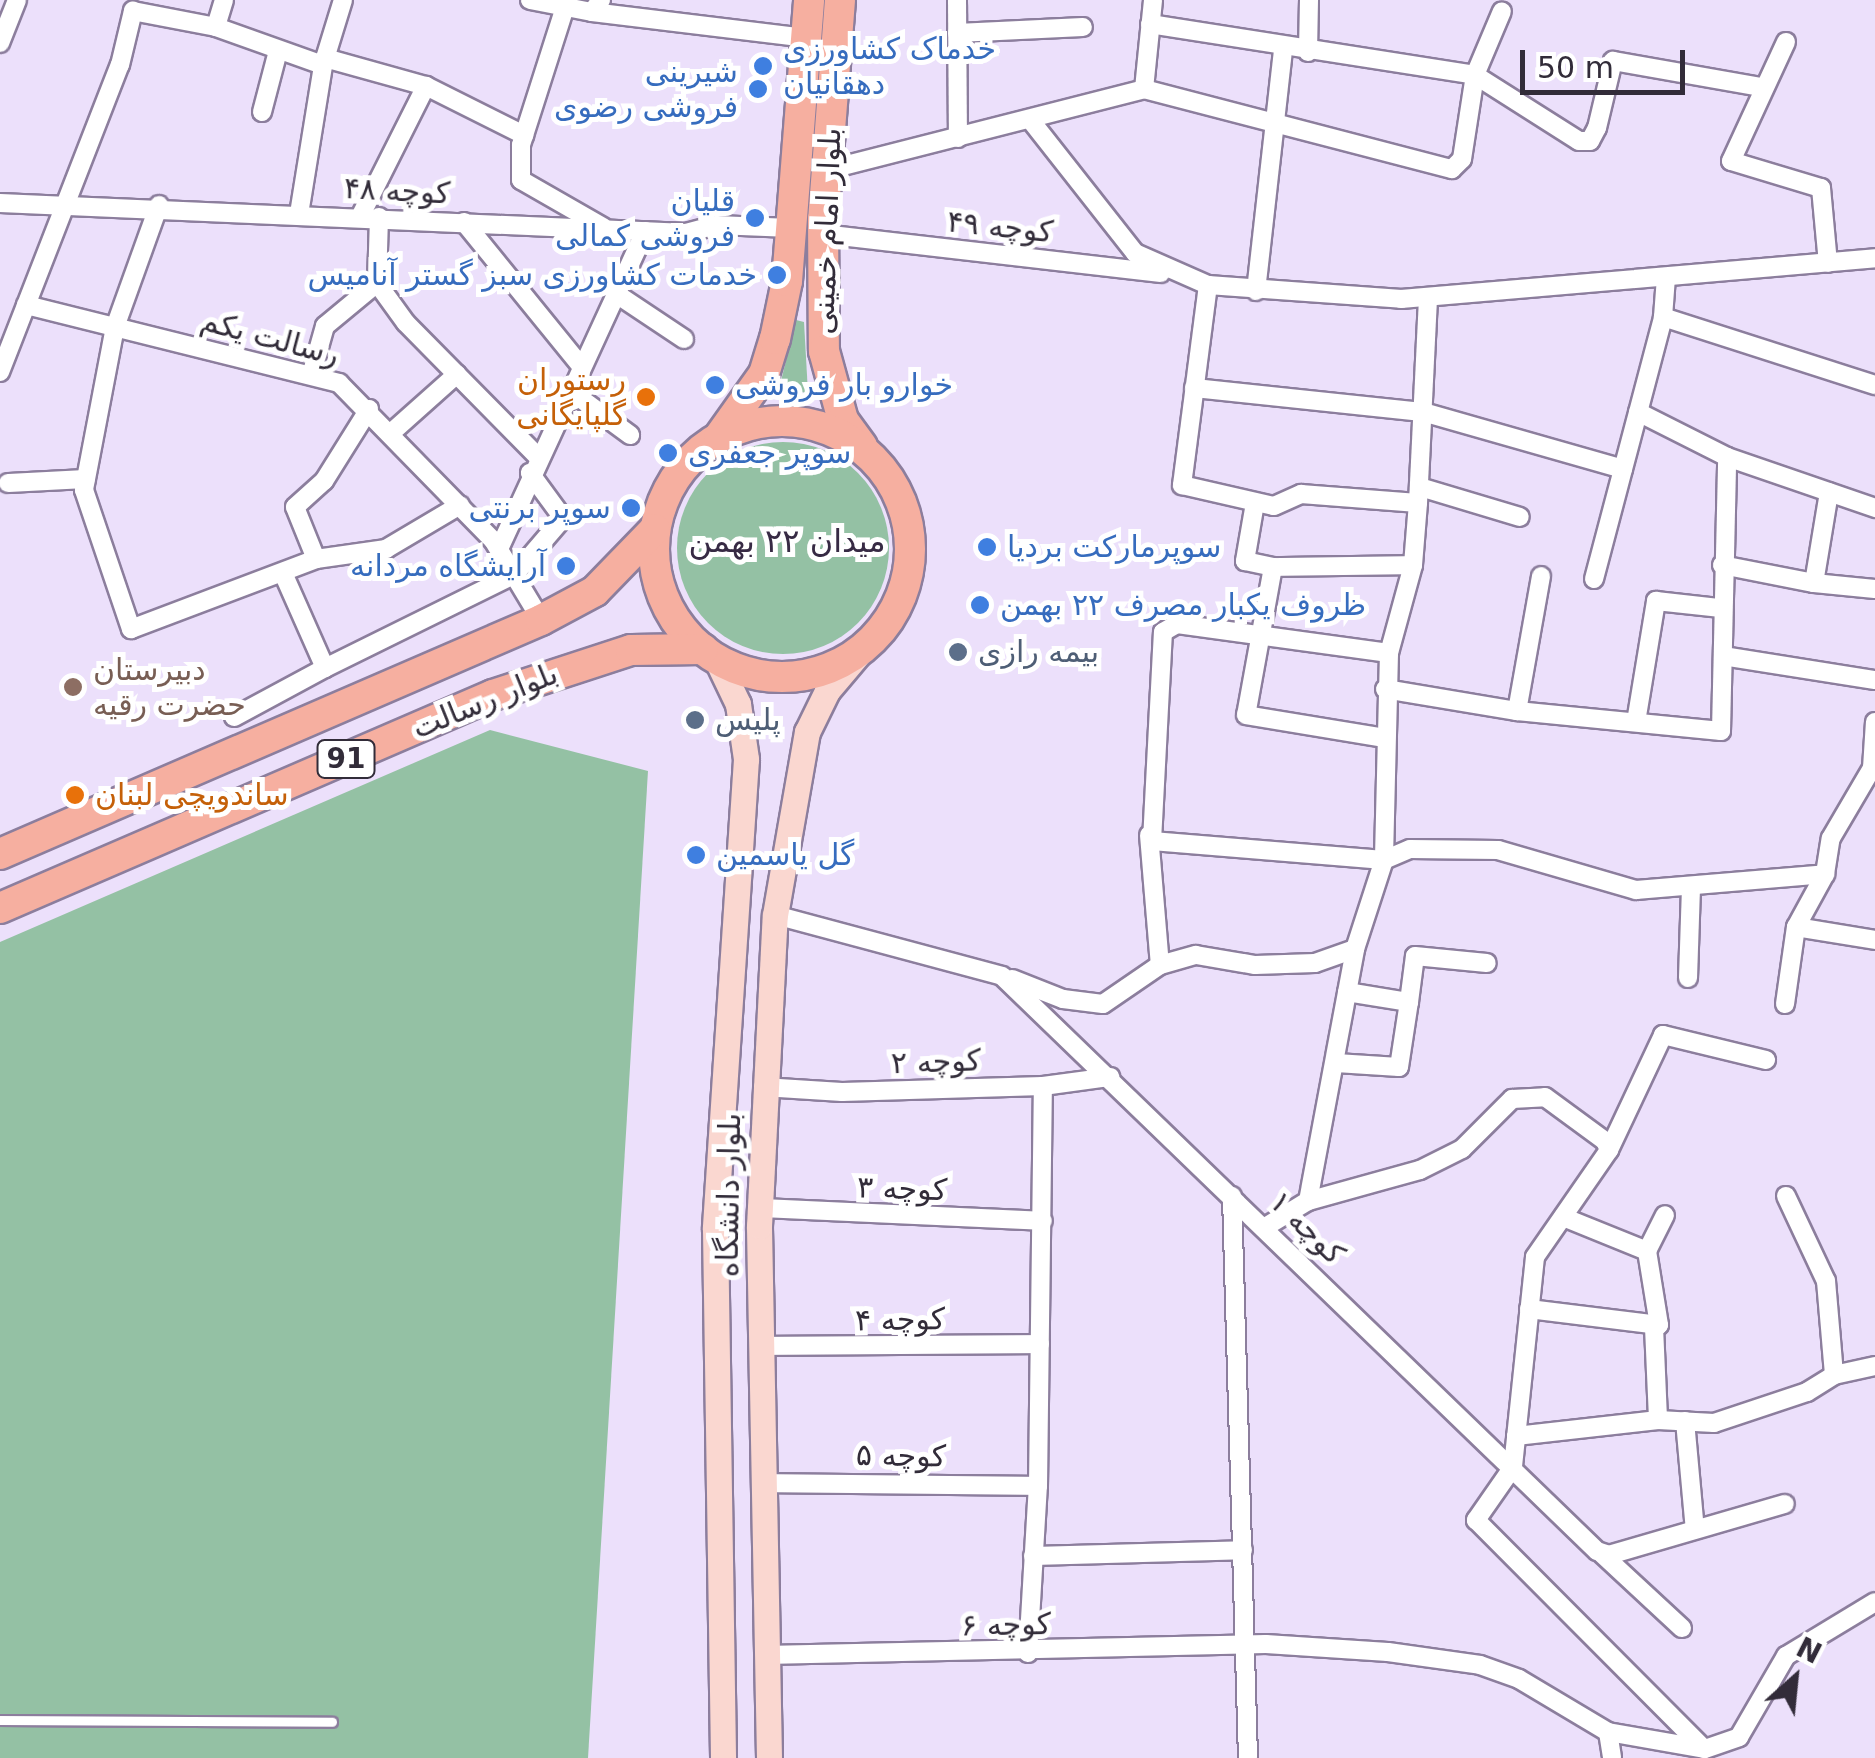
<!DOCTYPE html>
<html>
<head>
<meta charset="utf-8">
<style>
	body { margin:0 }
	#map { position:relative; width:1875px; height:1758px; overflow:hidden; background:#ece0fb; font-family:"DejaVu Sans","Noto Naskh Arabic",sans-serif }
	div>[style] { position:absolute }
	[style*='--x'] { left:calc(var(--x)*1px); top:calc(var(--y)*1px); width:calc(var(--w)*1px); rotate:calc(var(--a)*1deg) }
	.green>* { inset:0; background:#94c1a4 }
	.round { border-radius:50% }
	.roads { filter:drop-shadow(2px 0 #8c7e9d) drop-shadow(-2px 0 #8c7e9d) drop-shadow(0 2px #8c7e9d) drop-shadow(0 -2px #8c7e9d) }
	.lane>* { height:9px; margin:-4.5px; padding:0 4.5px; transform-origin:4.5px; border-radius:4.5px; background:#fff }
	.street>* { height:18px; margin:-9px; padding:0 9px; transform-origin:9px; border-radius:9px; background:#fff }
	.secondary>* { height:25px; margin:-12.5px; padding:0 12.5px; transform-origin:12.5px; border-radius:12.5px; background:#fad7d0 }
	.primary>* { height:30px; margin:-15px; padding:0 15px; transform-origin:15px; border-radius:15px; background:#f6afa0 }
	.primary>.ring { margin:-15px; padding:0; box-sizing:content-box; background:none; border:30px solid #f6afa0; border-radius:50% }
	.dots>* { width:28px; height:28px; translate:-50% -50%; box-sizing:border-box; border:5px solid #fff; border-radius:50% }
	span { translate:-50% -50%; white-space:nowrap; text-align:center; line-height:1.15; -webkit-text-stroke:10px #fff; paint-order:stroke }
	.shield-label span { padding:2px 8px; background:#fff; border:2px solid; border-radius:8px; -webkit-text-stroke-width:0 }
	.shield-label { font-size:28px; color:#322c39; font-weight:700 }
	.shop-label { font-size:30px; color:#366cbe }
	.left { translate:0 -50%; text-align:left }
	.right { translate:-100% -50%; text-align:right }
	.street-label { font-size:30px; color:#322c39 }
	.food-label { font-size:30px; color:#c56008 }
	.service-label { font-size:30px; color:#4e5e75 }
	.education-label { font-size:30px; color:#785e54 }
	.neighbourhood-label { font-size:32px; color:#372a44 }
	.north { position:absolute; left:1745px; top:1628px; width:100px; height:100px; -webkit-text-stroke:8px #fff; paint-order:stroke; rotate:27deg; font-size:28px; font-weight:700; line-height:40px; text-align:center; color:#322c39 }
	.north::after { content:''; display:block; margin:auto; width:35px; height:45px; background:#322c39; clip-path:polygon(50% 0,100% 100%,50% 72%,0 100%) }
	.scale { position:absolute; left:1520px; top:50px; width:165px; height:45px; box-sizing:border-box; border:5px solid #322c39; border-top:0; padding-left:12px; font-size:30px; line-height:35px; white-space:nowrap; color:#322c39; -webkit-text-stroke:8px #fff; paint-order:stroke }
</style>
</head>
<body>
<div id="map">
	<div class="green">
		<div style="clip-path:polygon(796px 320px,804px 322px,808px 393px,779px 389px)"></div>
		<div class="round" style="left:677px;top:442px;width:212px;height:212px"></div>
		<div style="clip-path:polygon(490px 730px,648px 771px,588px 1758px,0 1758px,0 942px)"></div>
	</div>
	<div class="roads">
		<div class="lane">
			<div style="--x:0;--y:1720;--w:332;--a:0.3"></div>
		</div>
		<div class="street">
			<div style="--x:224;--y:0;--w:28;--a:107"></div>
			<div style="--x:216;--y:27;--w:114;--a:19.6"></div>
			<div style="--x:323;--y:65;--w:68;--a:-72.9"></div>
			<div style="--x:530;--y:0;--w:63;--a:11"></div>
			<div style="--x:592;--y:12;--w:15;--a:-53"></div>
			<div style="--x:957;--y:0;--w:138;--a:89.6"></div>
			<div style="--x:565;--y:7;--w:145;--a:107.7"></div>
			<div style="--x:521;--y:145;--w:35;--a:90"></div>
			<div style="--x:521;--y:180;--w:95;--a:29.8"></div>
			<div style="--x:592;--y:12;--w:217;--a:6.9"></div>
			<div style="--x:1150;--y:24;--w:329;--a:8.9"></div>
			<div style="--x:1475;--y:75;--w:69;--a:-67.1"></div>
			<div style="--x:957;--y:33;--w:126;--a:-2.7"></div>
			<div style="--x:1786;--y:42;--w:131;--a:114.8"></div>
			<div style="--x:1731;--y:161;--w:94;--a:16.7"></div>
			<div style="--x:1821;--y:188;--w:75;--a:84.7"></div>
			<div style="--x:0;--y:43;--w:46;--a:-68.4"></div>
			<div style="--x:1308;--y:52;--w:52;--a:-88.9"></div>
			<div style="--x:325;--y:58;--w:105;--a:15.5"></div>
			<div style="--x:1144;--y:89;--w:89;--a:-84.2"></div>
			<div style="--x:262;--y:112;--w:63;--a:-75.3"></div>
			<div style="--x:1032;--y:122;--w:167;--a:51.8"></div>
			<div style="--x:1135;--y:253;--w:80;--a:23.7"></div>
			<div style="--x:1208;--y:285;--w:194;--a:4.1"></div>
			<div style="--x:1401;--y:299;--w:476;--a:-4.9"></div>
			<div style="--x:827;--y:170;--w:327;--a:-14.3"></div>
			<div style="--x:1144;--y:89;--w:318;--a:14.6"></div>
			<div style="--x:1452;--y:169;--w:14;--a:-45"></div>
			<div style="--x:1462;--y:159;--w:85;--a:-81.2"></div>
			<div style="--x:1475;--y:75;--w:123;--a:32.4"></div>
			<div style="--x:1579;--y:141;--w:11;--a:0"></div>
			<div style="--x:1590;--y:141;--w:15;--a:-62"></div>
			<div style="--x:1597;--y:128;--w:69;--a:-76.6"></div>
			<div style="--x:1613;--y:61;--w:149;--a:10"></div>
			<div style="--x:0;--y:203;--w:687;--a:2.5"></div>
			<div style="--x:686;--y:233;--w:31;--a:-15"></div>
			<div style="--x:716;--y:225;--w:75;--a:2.3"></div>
			<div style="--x:159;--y:205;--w:130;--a:109.8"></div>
			<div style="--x:115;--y:327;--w:166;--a:100.8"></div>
			<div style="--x:84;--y:490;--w:147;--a:71.3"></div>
			<div style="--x:131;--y:629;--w:198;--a:-20.7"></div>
			<div style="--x:316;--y:559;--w:71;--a:-8.1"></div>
			<div style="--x:386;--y:549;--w:86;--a:-30.7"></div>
			<div style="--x:299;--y:214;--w:151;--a:-80.8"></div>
			<div style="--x:360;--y:217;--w:147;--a:-63.3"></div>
			<div style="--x:426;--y:86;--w:110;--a:26.6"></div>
			<div style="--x:379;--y:217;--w:66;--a:91.7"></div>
			<div style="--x:377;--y:283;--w:49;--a:54.1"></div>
			<div style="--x:406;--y:323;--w:188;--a:45.4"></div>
			<div style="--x:464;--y:222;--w:186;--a:50.9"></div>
			<div style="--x:823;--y:234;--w:340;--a:6.6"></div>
			<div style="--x:1208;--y:285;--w:202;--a:97.4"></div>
			<div style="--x:1182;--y:485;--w:94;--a:12.9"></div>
			<div style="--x:1274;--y:506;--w:30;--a:-24"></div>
			<div style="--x:1301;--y:494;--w:117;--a:4.4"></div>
			<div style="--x:1418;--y:503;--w:206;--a:-87.2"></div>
			<div style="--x:1256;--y:291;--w:243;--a:-83.6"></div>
			<div style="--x:615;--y:293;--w:83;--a:33.7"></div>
			<div style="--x:26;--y:305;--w:323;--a:14"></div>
			<div style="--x:339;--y:383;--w:220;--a:45.6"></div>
			<div style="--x:493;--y:540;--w:93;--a:59"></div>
			<div style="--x:1663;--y:317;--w:223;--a:17.8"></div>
			<div style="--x:0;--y:372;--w:330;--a:-68.7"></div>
			<div style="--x:120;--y:65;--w:56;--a:-76.5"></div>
			<div style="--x:133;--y:11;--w:85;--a:10.9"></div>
			<div style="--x:312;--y:372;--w:48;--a:-74.2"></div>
			<div style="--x:325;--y:326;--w:67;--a:-39.6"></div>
			<div style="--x:1194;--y:388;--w:230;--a:6"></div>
			<div style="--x:1423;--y:412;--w:208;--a:15.9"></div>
			<div style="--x:569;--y:390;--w:76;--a:36.4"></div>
			<div style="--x:1638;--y:412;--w:100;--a:26.8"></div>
			<div style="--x:1727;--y:457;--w:157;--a:19"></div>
			<div style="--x:392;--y:432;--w:87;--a:-41.7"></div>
			<div style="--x:8;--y:483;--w:78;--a:-2.9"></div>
			<div style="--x:1420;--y:487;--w:104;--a:16.7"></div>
			<div style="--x:1255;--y:503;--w:59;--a:99.8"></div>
			<div style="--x:1245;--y:561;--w:29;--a:12"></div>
			<div style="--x:1273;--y:567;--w:150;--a:100.3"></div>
			<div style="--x:1246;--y:715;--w:141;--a:9.4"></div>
			<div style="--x:499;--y:549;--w:350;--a:-65.3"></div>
			<div style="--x:316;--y:559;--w:56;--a:-112"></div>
			<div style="--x:295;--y:507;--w:39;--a:-42"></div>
			<div style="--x:324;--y:481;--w:85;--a:-58"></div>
			<div style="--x:1722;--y:565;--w:94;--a:11.1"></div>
			<div style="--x:1814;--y:583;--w:92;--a:-80.6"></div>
			<div style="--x:1273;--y:567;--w:140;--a:-0.8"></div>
			<div style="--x:283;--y:573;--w:104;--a:66.1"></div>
			<div style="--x:325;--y:668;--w:212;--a:-26.3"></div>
			<div style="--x:515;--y:574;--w:74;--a:-49.4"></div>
			<div style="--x:563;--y:518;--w:56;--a:-126.3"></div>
			<div style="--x:1594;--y:579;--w:271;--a:-75.2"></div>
			<div style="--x:1663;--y:317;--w:40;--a:-85.7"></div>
			<div style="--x:1814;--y:583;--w:61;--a:5.6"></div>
			<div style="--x:1177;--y:624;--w:214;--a:7.8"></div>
			<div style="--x:1389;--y:653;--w:207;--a:91.4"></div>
			<div style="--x:1384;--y:860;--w:233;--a:-175.3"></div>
			<div style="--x:1152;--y:841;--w:209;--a:-87"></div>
			<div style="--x:1163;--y:632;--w:16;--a:-30"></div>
			<div style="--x:1389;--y:653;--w:91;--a:-74.7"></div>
			<div style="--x:1413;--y:565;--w:62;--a:-85.4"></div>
			<div style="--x:1723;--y:656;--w:154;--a:9"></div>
			<div style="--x:1385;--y:689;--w:134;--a:9.5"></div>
			<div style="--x:1517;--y:711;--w:205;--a:5.6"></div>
			<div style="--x:1721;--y:731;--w:274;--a:-88.7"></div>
			<div style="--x:1517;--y:711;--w:137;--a:-79.9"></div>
			<div style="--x:234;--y:717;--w:103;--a:-28.3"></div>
			<div style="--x:1636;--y:722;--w:123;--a:-80.6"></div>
			<div style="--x:1656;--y:601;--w:63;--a:6.3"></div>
			<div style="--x:1149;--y:835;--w:130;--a:85.2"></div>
			<div style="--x:775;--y:915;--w:235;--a:15"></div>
			<div style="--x:1002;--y:976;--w:827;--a:44.02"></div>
			<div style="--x:1597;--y:1551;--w:13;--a:18"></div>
			<div style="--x:1609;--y:1555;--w:183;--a:-16.2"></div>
			<div style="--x:1796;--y:927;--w:80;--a:9.3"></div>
			<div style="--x:1688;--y:978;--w:89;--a:-88.1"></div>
			<div style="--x:1012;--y:979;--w:55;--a:21.4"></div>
			<div style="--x:1063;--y:999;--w:40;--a:7.1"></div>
			<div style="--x:1103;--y:1004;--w:69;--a:-34.4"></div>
			<div style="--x:1160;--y:965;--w:37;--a:-16"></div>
			<div style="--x:1196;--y:955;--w:60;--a:9.6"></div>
			<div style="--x:1255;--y:965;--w:60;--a:-1.9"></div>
			<div style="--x:1315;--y:963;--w:42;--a:-19.3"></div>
			<div style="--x:1347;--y:992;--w:63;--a:9.2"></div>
			<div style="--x:1409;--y:1002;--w:46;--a:-82.6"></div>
			<div style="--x:1415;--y:956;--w:72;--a:5.6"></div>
			<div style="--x:1785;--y:1004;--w:78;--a:-81.9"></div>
			<div style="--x:1796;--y:927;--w:60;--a:-61.3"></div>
			<div style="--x:1825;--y:874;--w:36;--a:-81"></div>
			<div style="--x:1831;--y:838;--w:81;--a:-59.6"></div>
			<div style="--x:1872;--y:768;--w:46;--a:-86.3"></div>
			<div style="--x:1336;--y:1063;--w:63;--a:3.6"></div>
			<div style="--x:1399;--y:1067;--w:66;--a:-81.3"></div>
			<div style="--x:763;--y:1087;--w:79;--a:3.6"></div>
			<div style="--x:842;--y:1092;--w:201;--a:-1.7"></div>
			<div style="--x:1043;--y:1086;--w:68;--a:-7.7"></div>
			<div style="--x:1609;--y:1150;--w:127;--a:-64.8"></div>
			<div style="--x:1663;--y:1035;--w:106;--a:13.6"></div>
			<div style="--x:1232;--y:1196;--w:562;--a:88.37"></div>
			<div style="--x:1786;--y:1196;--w:94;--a:64.8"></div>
			<div style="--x:1826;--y:1281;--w:94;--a:85.1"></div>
			<div style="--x:1308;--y:1201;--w:116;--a:-15.5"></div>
			<div style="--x:1420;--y:1170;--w:47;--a:-26.6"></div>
			<div style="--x:1462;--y:1149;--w:71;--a:-45"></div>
			<div style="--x:1512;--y:1099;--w:33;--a:-3"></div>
			<div style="--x:1545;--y:1097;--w:74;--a:36.3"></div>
			<div style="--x:1605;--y:1141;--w:10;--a:66"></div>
			<div style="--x:1609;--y:1150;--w:130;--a:124.7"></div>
			<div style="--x:1535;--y:1257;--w:211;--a:96"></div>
			<div style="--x:1513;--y:1467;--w:65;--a:124.9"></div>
			<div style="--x:1476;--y:1520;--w:323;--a:45.1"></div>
			<div style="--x:760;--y:1208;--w:283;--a:2.6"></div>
			<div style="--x:1563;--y:1217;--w:91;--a:22"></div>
			<div style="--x:1267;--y:1226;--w:48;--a:-31.4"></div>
			<div style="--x:1308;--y:1201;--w:256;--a:-79.4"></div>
			<div style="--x:1355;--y:949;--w:94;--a:-72"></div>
			<div style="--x:1384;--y:860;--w:28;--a:-23"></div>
			<div style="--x:1410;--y:849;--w:88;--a:0.7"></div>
			<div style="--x:1498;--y:850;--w:144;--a:16.2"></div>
			<div style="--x:1636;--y:890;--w:190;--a:-4.8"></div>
			<div style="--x:1529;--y:1309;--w:131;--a:7"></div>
			<div style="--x:1659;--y:1325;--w:75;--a:-99.2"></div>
			<div style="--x:1647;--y:1251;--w:40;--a:-63.4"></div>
			<div style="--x:1654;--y:1327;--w:93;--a:87.5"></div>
			<div style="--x:761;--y:1346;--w:279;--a:-0.4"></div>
			<div style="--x:1685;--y:1421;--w:109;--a:84.8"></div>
			<div style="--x:1516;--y:1436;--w:143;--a:-6.4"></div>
			<div style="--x:1658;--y:1420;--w:56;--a:3.1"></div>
			<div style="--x:1714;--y:1423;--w:98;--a:-18.4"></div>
			<div style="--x:1807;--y:1392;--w:32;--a:-32"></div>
			<div style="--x:1834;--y:1375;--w:42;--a:-12.4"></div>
			<div style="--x:763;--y:1483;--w:275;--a:0.6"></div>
			<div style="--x:1602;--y:1554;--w:109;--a:42.8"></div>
			<div style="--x:1033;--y:1556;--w:210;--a:-1.6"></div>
			<div style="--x:1028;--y:1653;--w:167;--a:-86.6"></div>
			<div style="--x:1038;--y:1486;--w:400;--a:-89.3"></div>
			<div style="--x:765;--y:1655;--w:501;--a:-1.26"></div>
			<div style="--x:1266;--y:1644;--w:122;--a:3.8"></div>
			<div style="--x:1388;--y:1652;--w:93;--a:8"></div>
			<div style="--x:1480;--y:1665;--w:41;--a:19.7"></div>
			<div style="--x:1519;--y:1679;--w:104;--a:30.8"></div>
			<div style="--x:1608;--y:1732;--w:98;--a:9.9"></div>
			<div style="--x:1705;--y:1749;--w:36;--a:-19"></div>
			<div style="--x:1739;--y:1737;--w:94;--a:-59.9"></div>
			<div style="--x:1786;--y:1656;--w:104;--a:-31.2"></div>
			<div style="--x:1608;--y:1732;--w:26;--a:81"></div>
		</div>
		<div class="secondary">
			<div style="--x:716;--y:658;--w:51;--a:64.4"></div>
			<div style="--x:738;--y:704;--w:56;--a:81.7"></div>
			<div style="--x:746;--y:759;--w:471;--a:93.8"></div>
			<div style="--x:715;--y:1229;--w:529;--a:89.13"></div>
			<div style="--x:769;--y:1758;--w:532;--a:-91.08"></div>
			<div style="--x:759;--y:1226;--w:311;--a:-87.1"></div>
			<div style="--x:775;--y:915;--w:186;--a:-80.1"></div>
			<div style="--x:807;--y:732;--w:46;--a:-64"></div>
			<div style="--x:827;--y:691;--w:51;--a:-49.8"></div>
		</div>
		<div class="primary">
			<div style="--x:840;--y:0;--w:220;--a:94.4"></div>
			<div style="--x:823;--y:219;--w:132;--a:89.6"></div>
			<div style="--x:824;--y:351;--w:72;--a:74.6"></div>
			<div style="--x:843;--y:420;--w:32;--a:54"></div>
			<div class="ring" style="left:654px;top:421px;width:226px;height:226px"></div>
			<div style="--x:719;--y:437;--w:77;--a:-54.5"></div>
			<div style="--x:764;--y:374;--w:37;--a:-73"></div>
			<div style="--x:775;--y:339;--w:59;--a:-78.3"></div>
			<div style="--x:787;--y:281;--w:282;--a:-85.5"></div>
			<div style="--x:0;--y:854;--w:589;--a:-23.39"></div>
			<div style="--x:541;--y:620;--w:61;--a:-28.2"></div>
			<div style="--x:595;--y:591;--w:86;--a:-45.9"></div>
			<div style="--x:0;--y:908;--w:537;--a:-23.37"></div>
			<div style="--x:493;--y:695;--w:145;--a:-18.1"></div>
			<div style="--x:631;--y:650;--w:72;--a:-0.8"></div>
		</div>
	</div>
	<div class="dots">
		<div style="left:763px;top:66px;background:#3f7fe0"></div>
		<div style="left:758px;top:89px;background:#3f7fe0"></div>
		<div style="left:755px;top:218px;background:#3f7fe0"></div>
		<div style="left:777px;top:275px;background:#3f7fe0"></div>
		<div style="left:715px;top:385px;background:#3f7fe0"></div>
		<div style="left:646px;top:397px;background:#e8710a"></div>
		<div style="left:668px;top:453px;background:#3f7fe0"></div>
		<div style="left:631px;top:508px;background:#3f7fe0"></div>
		<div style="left:987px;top:547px;background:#3f7fe0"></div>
		<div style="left:566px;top:566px;background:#3f7fe0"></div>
		<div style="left:980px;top:605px;background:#3f7fe0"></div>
		<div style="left:958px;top:652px;background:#5c6f8a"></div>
		<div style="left:73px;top:687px;background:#8d6e63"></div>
		<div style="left:695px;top:720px;background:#5c6f8a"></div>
		<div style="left:75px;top:795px;background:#e8710a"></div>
		<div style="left:696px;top:855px;background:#3f7fe0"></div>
	</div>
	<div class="shield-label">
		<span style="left:346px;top:759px">91</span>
	</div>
	<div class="shop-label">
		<span class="left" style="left:783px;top:66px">خدماک کشاورزی<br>دهقانیان</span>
		<span class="right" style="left:738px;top:89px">شیرینی<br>فروشی رضوی</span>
		<span class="right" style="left:735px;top:218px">قلیان<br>فروشی کمالی</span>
		<span class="right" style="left:757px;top:275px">خدمات کشاورزی سبز گستر آنامیس</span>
		<span class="left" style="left:735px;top:385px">خوارو بار فروشی</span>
		<span class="left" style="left:688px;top:453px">سوپر جعفری</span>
		<span class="right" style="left:611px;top:508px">سوپر برنتی</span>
		<span class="left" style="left:1007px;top:547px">سوپرمارکت بردیا</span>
		<span class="right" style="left:546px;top:566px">آرایشگاه مردانه</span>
		<span class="left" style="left:1000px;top:605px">ظروف یکبار مصرف ۲۲ بهمن</span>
		<span class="left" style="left:716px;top:855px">گل یاسمین</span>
	</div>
	<div class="street-label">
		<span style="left:397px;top:191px;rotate:3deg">کوچه ۴۸</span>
		<span style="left:1000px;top:227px;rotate:6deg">کوچه ۴۹</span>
		<span style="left:827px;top:231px;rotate:-88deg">بلوار امام خمینی</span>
		<span style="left:270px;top:338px;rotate:15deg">رسالت یکم</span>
		<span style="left:485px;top:701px;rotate:-22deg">بلوار رسالت</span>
		<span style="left:936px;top:1062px;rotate:-2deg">کوچه ۲</span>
		<span style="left:902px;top:1189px;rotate:2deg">کوچه ۳</span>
		<span style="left:729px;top:1195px;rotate:-89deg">بلوار دانشگاه</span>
		<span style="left:1307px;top:1228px;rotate:44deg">کوچه ۱</span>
		<span style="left:900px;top:1320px;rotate:-1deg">کوچه ۴</span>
		<span style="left:901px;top:1456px;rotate:1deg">کوچه ۵</span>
		<span style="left:1006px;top:1625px;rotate:-1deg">کوچه ۶</span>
	</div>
	<div class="food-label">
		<span class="right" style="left:626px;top:397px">رستوران<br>گلپایگانی</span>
		<span class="left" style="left:95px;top:795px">ساندویچی لبنان</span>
	</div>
	<div class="service-label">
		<span class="left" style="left:978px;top:652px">بیمه رازی</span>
		<span class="left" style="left:715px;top:720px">پلیس</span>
	</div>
	<div class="education-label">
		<span class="left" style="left:93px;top:687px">دبیرستان<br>حضرت رقیه</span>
	</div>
	<div class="neighbourhood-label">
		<span style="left:787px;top:541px">میدان ۲۲ بهمن</span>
	</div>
	<div class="north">N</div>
	<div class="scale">50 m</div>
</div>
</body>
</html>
